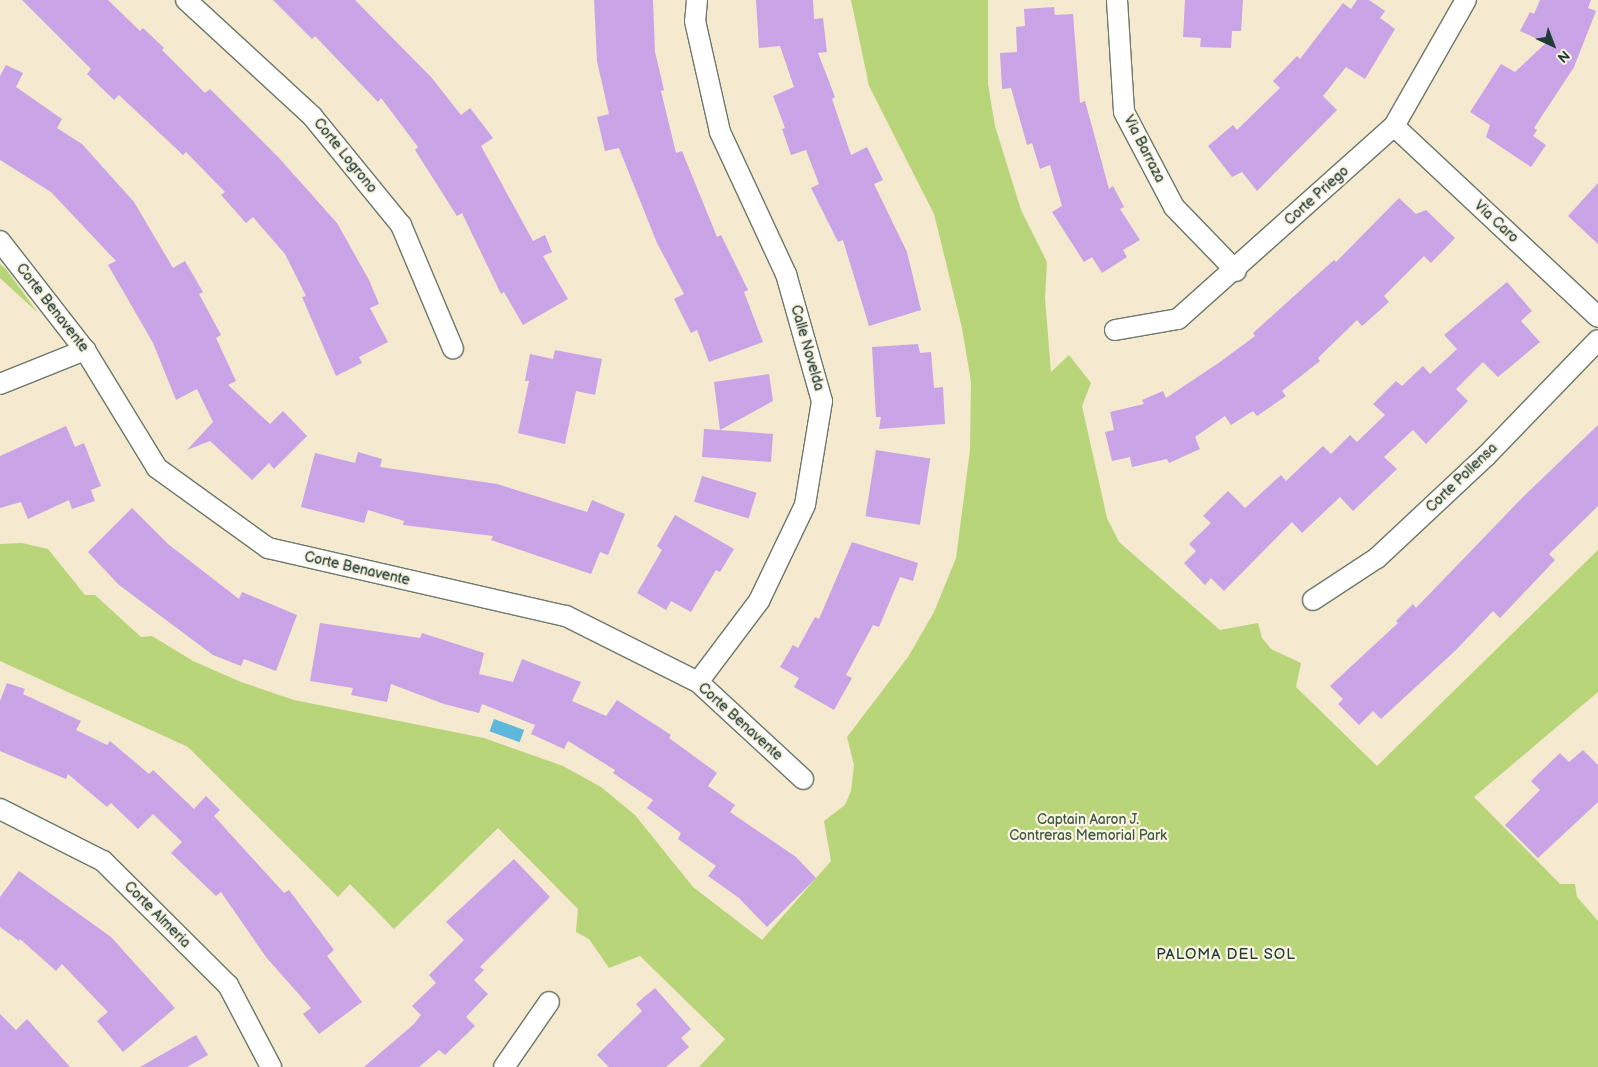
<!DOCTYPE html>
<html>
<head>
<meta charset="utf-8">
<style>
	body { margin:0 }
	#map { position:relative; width:1598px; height:1067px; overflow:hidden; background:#f5e9cf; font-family:"Balsamiq Sans",sans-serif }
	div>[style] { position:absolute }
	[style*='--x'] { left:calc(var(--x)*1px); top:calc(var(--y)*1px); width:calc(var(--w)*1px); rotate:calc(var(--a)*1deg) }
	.green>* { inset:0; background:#b9d57a }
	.water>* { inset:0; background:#5eb8db; transform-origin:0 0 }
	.building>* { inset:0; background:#c9a4e7; transform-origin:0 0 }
	.roads { filter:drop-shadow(1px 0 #6a796a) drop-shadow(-1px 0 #6a796a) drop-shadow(0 1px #6a796a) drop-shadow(0 -1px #6a796a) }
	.minor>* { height:20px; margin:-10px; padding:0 10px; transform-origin:10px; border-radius:10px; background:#fff }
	span { translate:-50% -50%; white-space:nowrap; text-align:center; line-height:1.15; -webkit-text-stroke:4.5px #fcf5e5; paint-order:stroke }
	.street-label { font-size:14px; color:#1f3d34 }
	.park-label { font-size:14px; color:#3e5b42 }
	.neighbourhood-label { font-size:15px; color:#1f3d34; letter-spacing:1px }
	.north { position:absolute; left:1528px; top:20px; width:50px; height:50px; -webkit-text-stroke:4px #fcf5e5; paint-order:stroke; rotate:137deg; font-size:14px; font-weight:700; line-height:20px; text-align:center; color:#1f3d34 }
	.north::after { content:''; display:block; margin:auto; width:18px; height:22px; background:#1f3d34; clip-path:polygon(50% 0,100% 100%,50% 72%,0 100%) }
</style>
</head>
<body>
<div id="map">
	<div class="green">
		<div style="clip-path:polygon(851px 0,988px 0,988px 84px,995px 126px,1021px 210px,1047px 262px,1045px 298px,1051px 372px,1069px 355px,1091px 383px,1082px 406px,1107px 518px,1119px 542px,1220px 630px,1258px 623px,1262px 638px,1271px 649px,1301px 663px,1296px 687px,1377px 766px,1598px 550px,1598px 692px,1474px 797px,1560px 884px,1575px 884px,1577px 897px,1598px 921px,1598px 1067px,699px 1067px,725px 1039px,640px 956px,609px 968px,589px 939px,576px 932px,578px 909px,498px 828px,394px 929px,350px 884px,338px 897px,188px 747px,0 661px,0 544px,22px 543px,48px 549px,85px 595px,95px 595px,141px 637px,152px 636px,193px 661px,241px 682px,294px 700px,484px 738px,563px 766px,601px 787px,635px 815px,693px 887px,762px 940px,831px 861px,824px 821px,845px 805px,851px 791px,854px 765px,847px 737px,908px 657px,934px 612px,956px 558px,970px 450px,971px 382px,962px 328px,934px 214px,869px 86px)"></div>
		<div style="clip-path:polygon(0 264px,6px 269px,38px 313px,0 278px)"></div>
	</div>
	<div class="water">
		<div style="left:494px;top:719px;width:32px;height:13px;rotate:20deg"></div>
	</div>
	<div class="building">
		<div style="clip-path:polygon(22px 0,108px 0,140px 31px,143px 28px,164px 48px,162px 50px,205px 93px,210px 89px,279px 158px,337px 223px,369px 280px,379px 304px,370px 308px,388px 342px,359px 357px,362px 363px,336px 376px,302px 297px,306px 296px,285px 254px,253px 217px,246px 223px,221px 195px,225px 192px,186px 152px,183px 155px,119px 95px,114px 100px,87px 74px,91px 69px)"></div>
		<div style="clip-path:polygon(273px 0,355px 0,431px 77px,461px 115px,470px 108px,493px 138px,481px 146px,533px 241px,545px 235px,552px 252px,543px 256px,568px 299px,523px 325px,504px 292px,501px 294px,462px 213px,457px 216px,415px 150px,418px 147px,381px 98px,378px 102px,315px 36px,312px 39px)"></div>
		<div style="clip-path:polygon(594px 0,653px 0,655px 52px,664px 90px,661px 91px,676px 153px,682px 151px,717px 237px,721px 235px,748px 290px,744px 292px,763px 342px,709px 362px,697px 330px,691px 333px,674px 299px,684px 294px,657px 243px,619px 148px,605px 151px,597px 117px,609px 114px,597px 61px)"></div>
		<div style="clip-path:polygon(756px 0,813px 0,814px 19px,823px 18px,827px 52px,818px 53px,835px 97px,832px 99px,851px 155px,867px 147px,883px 180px,874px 184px,907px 252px,921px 310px,869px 326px,843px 240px,838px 242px,811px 188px,819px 184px,806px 150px,791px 155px,782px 129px,785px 128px,773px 96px,794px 87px,780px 46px,759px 48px)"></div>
		<div style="clip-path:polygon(1185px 0,1243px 0,1241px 31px,1232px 31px,1231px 48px,1200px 47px,1201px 38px,1183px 37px)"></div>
		<div style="clip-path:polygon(1357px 0,1369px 0,1385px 11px,1380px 18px,1395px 29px,1365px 79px,1346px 67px,1323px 96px,1337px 110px,1257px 191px,1242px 172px,1232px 177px,1208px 146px,1233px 125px,1237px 130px,1280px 88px,1273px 81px,1297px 56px,1300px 59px,1343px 3px,1351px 9px)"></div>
		<div style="clip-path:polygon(1540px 0,1591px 0,1588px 8px,1596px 11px,1574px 67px,1534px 128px,1537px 130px,1533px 136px,1546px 145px,1531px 167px,1486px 137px,1490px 125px,1470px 112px,1501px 64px,1515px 72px,1546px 43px,1520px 31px,1530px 12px,1534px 14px)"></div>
		<div style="clip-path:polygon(1054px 7px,1055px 15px,1073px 14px,1080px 103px,1085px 101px,1109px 189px,1113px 186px,1124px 207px,1120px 209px,1140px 240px,1123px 250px,1127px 257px,1102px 273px,1092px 257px,1084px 262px,1052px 212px,1062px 206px,1050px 165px,1040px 169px,1032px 143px,1027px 145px,1011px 88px,1002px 89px,1000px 53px,1017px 52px,1016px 27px,1025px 26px,1024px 9px)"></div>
		<div style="clip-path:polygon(6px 65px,23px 73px,16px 87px,62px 119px,57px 128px,82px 144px,134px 202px,173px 268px,185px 261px,203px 292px,199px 294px,221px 335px,216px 338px,236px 381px,228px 385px,270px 424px,283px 411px,307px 436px,274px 469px,269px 463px,252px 480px,210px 441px,187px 450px,213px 422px,197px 389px,176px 400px,153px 343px,108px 265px,116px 261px,51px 192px,0 160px,0 76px)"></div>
		<div style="clip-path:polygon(1598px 183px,1598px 244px,1568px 216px)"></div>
		<div style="clip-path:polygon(1399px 198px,1416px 214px,1426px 210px,1455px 238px,1431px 263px,1424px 256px,1384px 296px,1389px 302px,1362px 326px,1357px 320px,1318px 358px,1320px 361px,1282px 391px,1286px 396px,1257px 416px,1253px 411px,1231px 425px,1225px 416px,1195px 437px,1200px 449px,1169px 463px,1167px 459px,1132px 467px,1130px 457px,1112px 461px,1105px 432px,1114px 430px,1110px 412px,1144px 404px,1142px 400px,1163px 391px,1166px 398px,1220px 362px,1255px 336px,1253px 333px,1334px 260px,1336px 262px)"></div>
		<div style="clip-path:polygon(1507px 282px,1532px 311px,1521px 321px,1540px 342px,1498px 377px,1483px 362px,1456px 389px,1468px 401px,1426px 444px,1413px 430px,1384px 457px,1397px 469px,1353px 511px,1340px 497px,1302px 533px,1292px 522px,1224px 591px,1211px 578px,1205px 585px,1184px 563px,1196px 551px,1189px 544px,1211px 523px,1203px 516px,1228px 491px,1245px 508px,1281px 475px,1286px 481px,1323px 446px,1331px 454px,1350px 435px,1357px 442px,1385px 415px,1373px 404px,1396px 381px,1402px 386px,1423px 366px,1430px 374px,1457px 349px,1444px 335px)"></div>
		<div style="clip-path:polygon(918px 344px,920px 353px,931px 352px,934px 388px,943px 387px,945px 424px,879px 429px,881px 417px,876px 417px,872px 347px)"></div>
		<div style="clip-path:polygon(555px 350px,602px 359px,595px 395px,576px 391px,565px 444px,518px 433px,529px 381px,525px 381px,530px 354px,553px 359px)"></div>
		<div style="clip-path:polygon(769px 374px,773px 401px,720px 430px,773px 434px,771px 462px,702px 457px,704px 429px,720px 430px,714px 382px)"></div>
		<div style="clip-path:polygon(1598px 425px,1598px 506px,1549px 554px,1555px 560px,1500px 618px,1493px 611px,1456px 650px,1381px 719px,1373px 711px,1359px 725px,1338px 704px,1343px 699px,1330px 686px,1398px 623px,1396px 621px,1413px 604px,1416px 608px,1522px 498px)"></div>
		<div style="clip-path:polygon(66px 426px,75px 447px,84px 443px,101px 486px,91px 490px,95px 501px,72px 509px,69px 500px,28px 519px,21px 502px,0 508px,0 456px)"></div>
		<div style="left:876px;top:450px;width:55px;height:67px;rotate:9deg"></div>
		<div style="clip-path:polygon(358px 452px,382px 459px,380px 467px,497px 484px,587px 512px,592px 500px,625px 514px,608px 555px,600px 552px,591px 574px,491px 540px,493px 536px,403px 525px,404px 521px,368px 510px,364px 523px,301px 507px,315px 453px,355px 463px)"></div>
		<div style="left:702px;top:476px;width:57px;height:27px;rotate:17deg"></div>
		<div style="clip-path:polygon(132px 508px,168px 544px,239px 599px,242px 592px,297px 615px,276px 671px,244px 659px,241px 666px,213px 655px,119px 585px,88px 552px)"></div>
		<div style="clip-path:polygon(675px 515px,734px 549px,720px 572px,716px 570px,691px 612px,671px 601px,666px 610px,637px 593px,662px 550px,657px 546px)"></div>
		<div style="clip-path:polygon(852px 542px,918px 563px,913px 581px,900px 577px,879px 627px,873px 625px,846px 675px,852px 678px,834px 710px,794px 687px,799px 678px,780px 667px,793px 645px,798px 648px,815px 617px,819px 619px)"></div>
		<div style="clip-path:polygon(320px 623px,420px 638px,422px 633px,484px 653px,479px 674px,513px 682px,522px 659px,581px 682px,572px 701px,606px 716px,617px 700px,671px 735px,669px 738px,717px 773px,708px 786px,735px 805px,730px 812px,796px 857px,816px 878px,767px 927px,739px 898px,708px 876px,716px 866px,678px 839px,681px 833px,647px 808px,653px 800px,613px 773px,615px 770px,568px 741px,564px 749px,531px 734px,535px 725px,482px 704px,479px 713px,444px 704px,391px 684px,387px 702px,351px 695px,353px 688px,310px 681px)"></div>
		<div style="clip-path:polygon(7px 683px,25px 689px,23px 694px,81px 721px,76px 730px,107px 745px,110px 741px,149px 774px,153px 770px,194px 809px,206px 796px,220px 810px,214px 816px,284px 893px,289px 890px,334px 950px,327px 956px,362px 1002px,319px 1034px,303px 1014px,311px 1008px,266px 957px,221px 892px,216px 896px,171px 853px,182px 842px,153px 814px,138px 829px,111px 803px,107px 807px,68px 774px,66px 779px,0 751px,0 701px)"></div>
		<div style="clip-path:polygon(1583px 750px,1598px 765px,1598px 802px,1538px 858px,1505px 825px,1540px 790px,1531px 781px,1560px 753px,1569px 762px)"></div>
		<div style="clip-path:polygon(514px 859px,550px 897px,480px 967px,484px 970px,474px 980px,488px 994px,466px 1017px,475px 1026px,445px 1055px,439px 1050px,419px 1067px,364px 1067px,414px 1024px,421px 1015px,412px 1006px,436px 983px,429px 975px,464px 940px,446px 922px)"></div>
		<div style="clip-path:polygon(19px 871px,111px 937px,175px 1008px,123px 1052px,97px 1021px,108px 1012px,62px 964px,56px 971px,20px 939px,19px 941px,0 927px,0 897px)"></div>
		<div style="clip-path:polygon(655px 988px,691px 1029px,681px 1038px,689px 1047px,666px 1067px,609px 1067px,597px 1055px,642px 1011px,636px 1004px)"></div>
		<div style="clip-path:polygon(0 1014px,16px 1030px,27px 1019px,70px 1067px,0 1067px)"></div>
		<div style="clip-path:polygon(196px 1035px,208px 1055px,187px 1067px,140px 1067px)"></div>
	</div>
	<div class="roads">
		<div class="minor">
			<div style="--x:186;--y:0;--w:171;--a:42.6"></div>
			<div style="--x:312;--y:116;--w:141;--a:50.8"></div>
			<div style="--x:401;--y:225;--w:134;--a:67.2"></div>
			<div style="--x:697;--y:0;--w:21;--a:95"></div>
			<div style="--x:695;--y:21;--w:114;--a:77.3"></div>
			<div style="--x:720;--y:132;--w:157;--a:65.1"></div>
			<div style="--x:786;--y:274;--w:132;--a:74.2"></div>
			<div style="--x:822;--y:401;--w:105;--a:99.3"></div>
			<div style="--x:805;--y:505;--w:106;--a:115.6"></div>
			<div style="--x:759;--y:601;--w:101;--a:127"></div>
			<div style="--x:1117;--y:0;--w:112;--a:86.4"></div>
			<div style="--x:1124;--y:112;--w:107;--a:62.2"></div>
			<div style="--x:1174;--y:207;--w:89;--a:45.9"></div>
			<div style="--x:1394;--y:126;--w:279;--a:43.1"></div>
			<div style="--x:0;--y:241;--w:138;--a:52.1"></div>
			<div style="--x:85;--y:350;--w:138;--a:58.6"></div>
			<div style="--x:157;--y:468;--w:137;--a:35.8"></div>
			<div style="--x:268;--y:548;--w:306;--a:12.9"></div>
			<div style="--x:566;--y:616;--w:148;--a:26.6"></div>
			<div style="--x:698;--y:682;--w:143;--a:42.7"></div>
			<div style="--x:1115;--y:330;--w:64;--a:-9.9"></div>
			<div style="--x:1178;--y:319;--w:290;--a:-41.8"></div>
			<div style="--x:1394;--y:126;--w:145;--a:-60.3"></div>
			<div style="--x:0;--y:384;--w:92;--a:-21.8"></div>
			<div style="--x:1313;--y:600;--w:77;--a:-33.3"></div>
			<div style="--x:1377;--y:558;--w:149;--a:-43.1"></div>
			<div style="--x:1486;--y:456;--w:161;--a:-46"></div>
			<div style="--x:0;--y:809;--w:115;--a:26.8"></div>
			<div style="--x:103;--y:861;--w:176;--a:44.8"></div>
			<div style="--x:228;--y:985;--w:93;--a:62.3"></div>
			<div style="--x:504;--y:1067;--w:79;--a:-55.3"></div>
		</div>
	</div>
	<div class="street-label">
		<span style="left:1144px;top:149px;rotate:63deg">Via Barraza</span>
		<span style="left:345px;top:156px;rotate:51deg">Corte Logrono</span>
		<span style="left:1317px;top:196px;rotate:-42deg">Corte Priego</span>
		<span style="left:1496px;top:222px;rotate:43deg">Via Caro</span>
		<span style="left:52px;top:308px;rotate:52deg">Corte Benavente</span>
		<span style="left:807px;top:348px;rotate:74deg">Calle Novelda</span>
		<span style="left:1462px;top:478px;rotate:-44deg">Corte Pollensa</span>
		<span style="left:357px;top:569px;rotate:13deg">Corte Benavente</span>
		<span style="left:740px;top:722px;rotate:42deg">Corte Benavente</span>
		<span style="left:157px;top:915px;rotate:45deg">Corte Almeria</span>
	</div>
	<div class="park-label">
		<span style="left:1088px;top:828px">Captain Aaron J.<br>Contreras Memorial Park</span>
	</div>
	<div class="neighbourhood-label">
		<span style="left:1226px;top:955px">PALOMA DEL SOL</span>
	</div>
	<div class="north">N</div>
</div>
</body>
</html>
